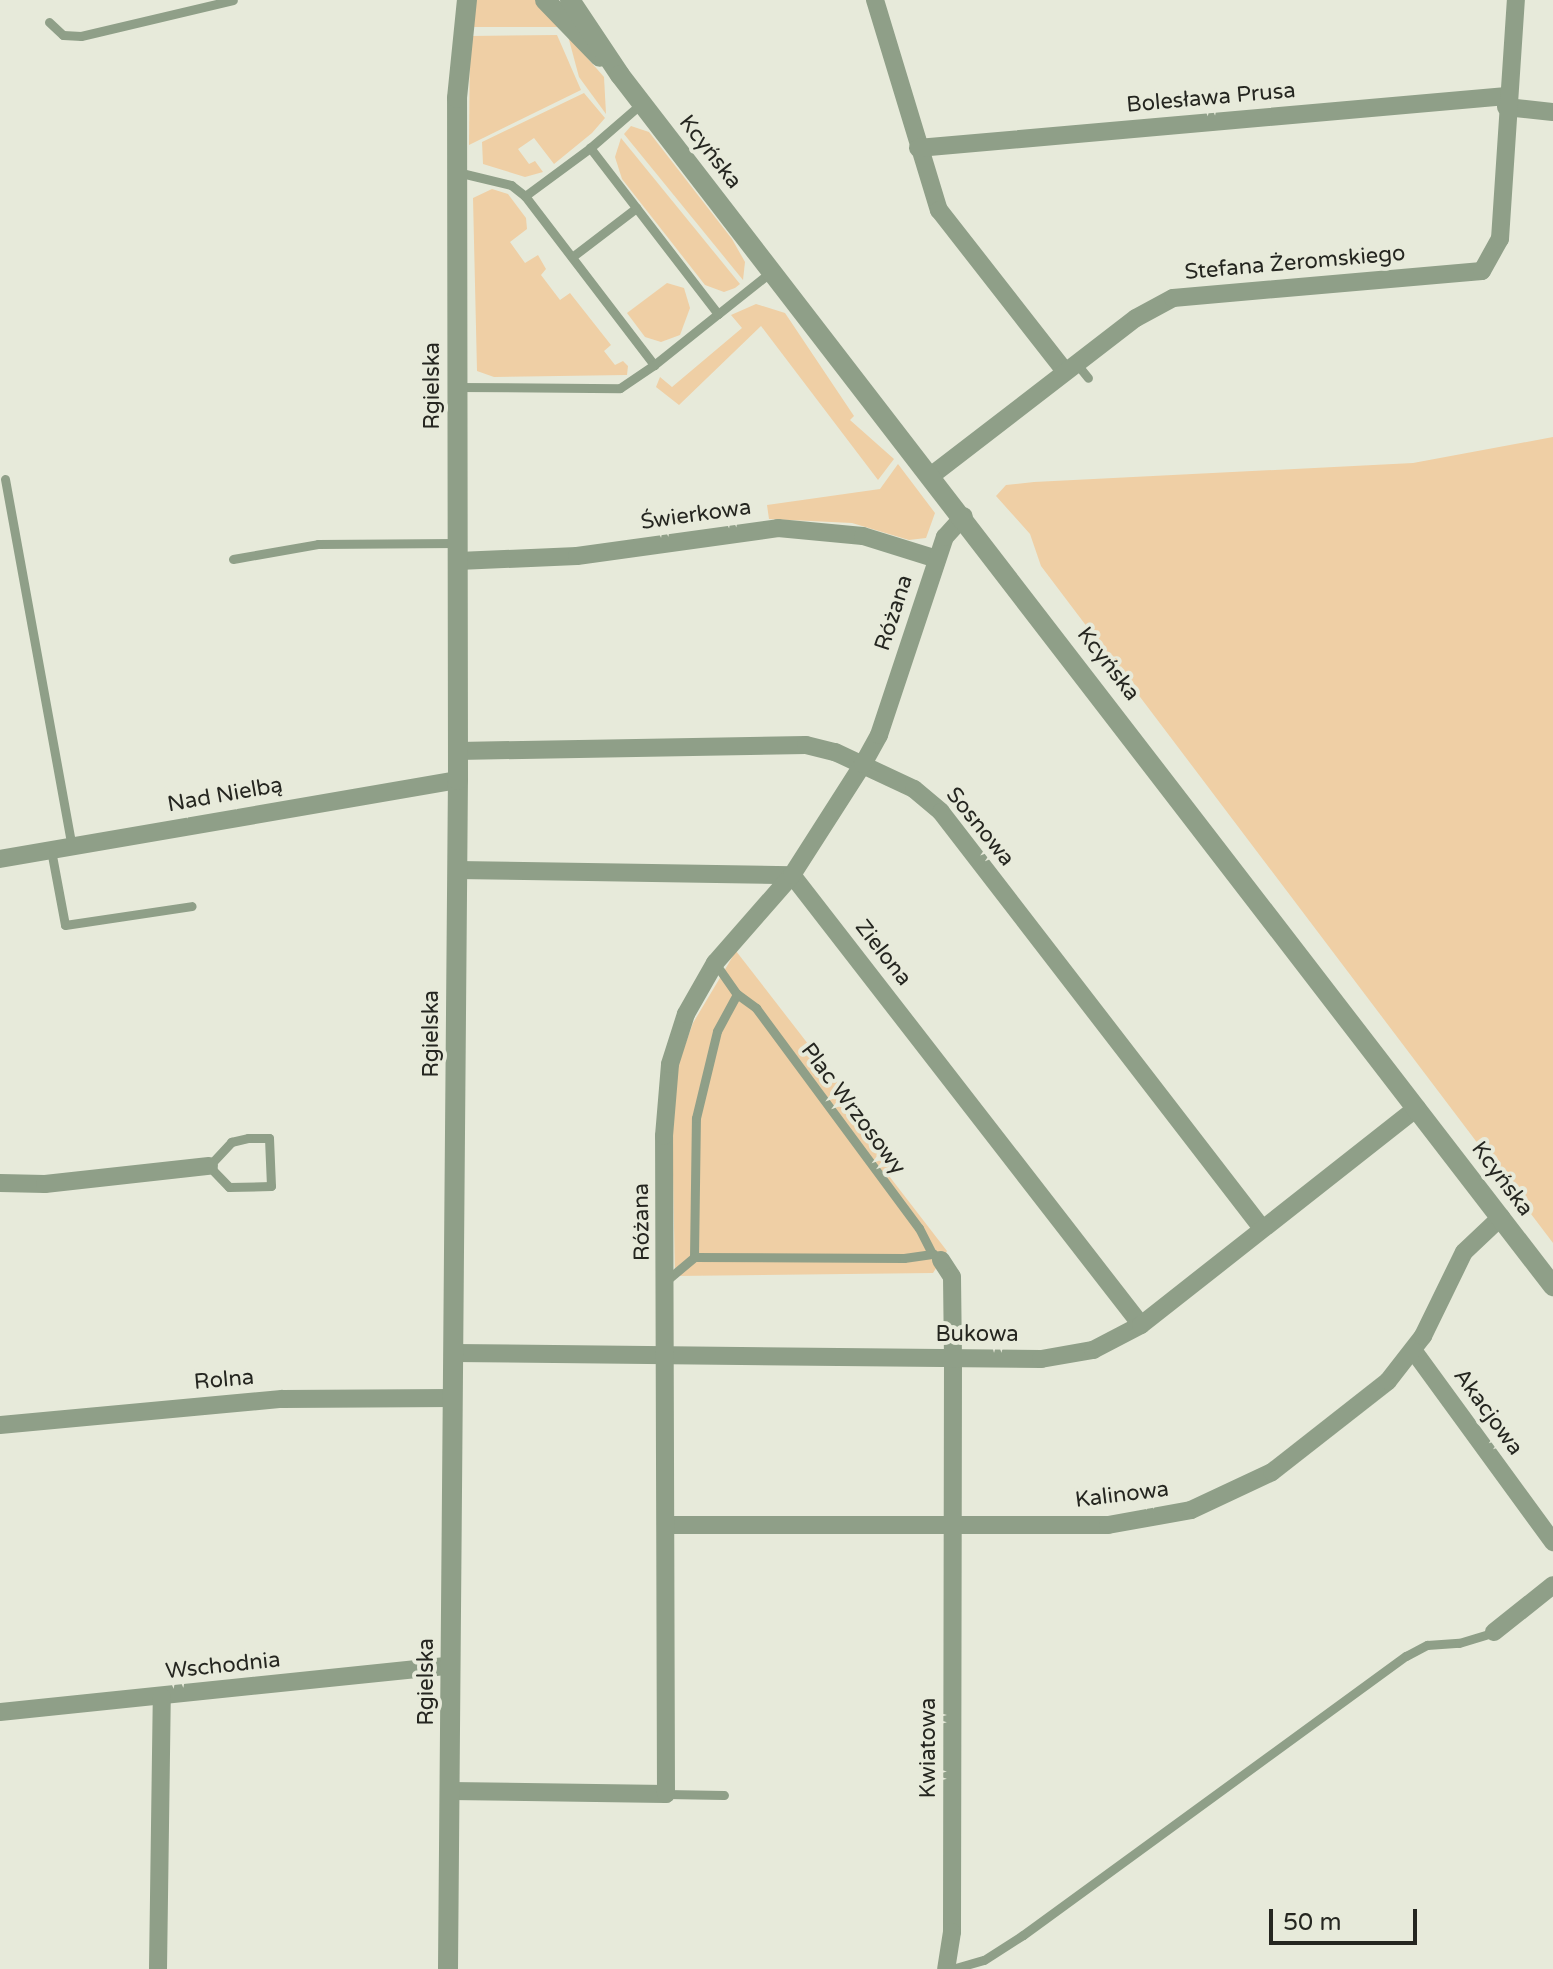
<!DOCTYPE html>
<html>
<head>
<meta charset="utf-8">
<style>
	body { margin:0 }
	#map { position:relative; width:1553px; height:1969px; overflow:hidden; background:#e7eada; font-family:"Varela Round",sans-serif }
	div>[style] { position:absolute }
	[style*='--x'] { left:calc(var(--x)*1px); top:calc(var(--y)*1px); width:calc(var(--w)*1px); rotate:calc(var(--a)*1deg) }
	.green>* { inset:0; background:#efcfa5 }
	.service>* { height:9px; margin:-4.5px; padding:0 4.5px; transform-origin:4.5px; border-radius:4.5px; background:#8f9f88 }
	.minor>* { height:18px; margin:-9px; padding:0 9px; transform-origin:9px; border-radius:9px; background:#8f9f88 }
	.tertiary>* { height:20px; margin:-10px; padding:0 10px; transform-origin:10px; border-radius:10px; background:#8f9f88 }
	span { translate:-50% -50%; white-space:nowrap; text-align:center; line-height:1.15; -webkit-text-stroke:8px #e7eada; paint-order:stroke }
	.street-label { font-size:22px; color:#252620 }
	.scale { position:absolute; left:1269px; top:1909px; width:148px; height:36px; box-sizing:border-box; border:4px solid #252620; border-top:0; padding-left:10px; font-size:24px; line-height:28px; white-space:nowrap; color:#252620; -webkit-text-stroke:6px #e7eada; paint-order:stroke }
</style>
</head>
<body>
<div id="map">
	<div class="green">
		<div style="clip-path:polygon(476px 0,535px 0,558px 27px,471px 27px)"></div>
		<div style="clip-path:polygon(557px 35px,581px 90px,469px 145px,470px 36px)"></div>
		<div style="clip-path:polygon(568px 36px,604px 77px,606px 114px,579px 77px)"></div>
		<div style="clip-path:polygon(584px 93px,605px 118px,592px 133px,554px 164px,534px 138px,518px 149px,529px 164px,535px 161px,543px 172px,525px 177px,483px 164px,482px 142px)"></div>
		<div style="clip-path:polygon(631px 126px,649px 132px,732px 239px,745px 262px,743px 280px,624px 134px)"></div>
		<div style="clip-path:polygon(621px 138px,740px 284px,735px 288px,724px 292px,705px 285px,622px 179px,615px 157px)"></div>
		<div style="clip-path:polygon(492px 189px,508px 194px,526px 218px,527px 229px,510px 242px,525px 263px,538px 255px,546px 269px,541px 275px,560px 300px,570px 293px,611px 345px,604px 351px,615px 365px,623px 361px,628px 366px,627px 375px,494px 377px,477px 371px,473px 198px)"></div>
		<div style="clip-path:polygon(667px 283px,684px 288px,690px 308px,680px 335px,661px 342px,645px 337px,627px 313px)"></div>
		<div style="clip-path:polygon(756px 304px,785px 313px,854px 416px,850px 420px,894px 459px,878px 480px,761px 326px,679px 405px,656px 387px,660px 377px,672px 387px,742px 328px,731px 315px)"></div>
		<div style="clip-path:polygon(1553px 437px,1553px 1243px,1041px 566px,1030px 534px,996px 496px,1006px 485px,1034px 482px,1413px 463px)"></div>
		<div style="clip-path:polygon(898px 464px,935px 513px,926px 538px,909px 540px,852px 523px,769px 519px,767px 505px,880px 489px)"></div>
		<div style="clip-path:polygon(736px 951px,898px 1160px,886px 1172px,947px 1251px,933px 1273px,675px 1276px,672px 1123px,677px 1067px,693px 1023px)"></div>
	</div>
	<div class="service">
		<div style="--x:49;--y:22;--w:19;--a:43"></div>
		<div style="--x:63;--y:35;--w:18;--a:3"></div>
		<div style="--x:81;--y:36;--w:156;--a:-13.3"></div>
		<div style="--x:457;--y:172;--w:56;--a:13.5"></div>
		<div style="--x:511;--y:185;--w:18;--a:38"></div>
		<div style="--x:525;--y:196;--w:213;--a:52.6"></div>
		<div style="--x:654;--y:365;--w:82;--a:-38.6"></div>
		<div style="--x:718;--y:314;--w:210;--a:-127.6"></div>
		<div style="--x:590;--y:148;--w:69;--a:-40.9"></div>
		<div style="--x:525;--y:196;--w:81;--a:-36.4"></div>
		<div style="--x:572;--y:257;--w:81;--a:-37.4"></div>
		<div style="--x:718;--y:314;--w:69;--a:-38.5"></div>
		<div style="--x:1076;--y:363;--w:19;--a:51"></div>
		<div style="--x:457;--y:387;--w:163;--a:0.4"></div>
		<div style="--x:620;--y:388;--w:41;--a:-34.1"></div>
		<div style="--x:5;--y:479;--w:374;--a:79.7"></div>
		<div style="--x:233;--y:559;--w:86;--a:-10"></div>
		<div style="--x:318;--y:544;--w:138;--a:-0.4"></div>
		<div style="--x:51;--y:850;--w:76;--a:79.4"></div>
		<div style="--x:65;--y:925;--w:128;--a:-8.5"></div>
		<div style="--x:715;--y:963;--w:38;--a:55"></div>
		<div style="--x:737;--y:994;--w:24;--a:36"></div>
		<div style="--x:756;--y:1008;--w:274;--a:53.5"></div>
		<div style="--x:919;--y:1228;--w:27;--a:63"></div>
		<div style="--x:248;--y:1138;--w:21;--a:0"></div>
		<div style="--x:269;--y:1138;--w:48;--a:87.6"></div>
		<div style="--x:271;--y:1186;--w:42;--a:178.6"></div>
		<div style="--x:229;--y:1187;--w:29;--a:-134"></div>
		<div style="--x:209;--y:1166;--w:33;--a:-47"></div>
		<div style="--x:231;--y:1142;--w:17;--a:-13"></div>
		<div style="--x:694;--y:1257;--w:139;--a:-89.2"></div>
		<div style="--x:696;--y:1118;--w:89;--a:-76.4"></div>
		<div style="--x:717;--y:1031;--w:42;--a:-61.6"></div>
		<div style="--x:667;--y:1280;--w:35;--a:-40"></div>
		<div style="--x:694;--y:1257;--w:210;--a:0.3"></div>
		<div style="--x:904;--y:1258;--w:30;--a:-8"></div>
		<div style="--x:666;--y:1794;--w:58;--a:1"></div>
		<div style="--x:952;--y:1969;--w:33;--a:-16"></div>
		<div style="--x:984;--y:1960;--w:46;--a:-32.7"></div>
		<div style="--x:1023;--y:1935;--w:474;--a:-36.1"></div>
		<div style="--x:1406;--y:1656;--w:24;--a:-28"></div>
		<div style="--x:1427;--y:1645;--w:32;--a:-4"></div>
		<div style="--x:1459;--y:1643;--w:37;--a:-17"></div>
	</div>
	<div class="minor">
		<div style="--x:875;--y:0;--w:220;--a:73.1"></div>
		<div style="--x:939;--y:210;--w:204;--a:52"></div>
		<div style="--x:1506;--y:107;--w:47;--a:6.1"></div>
		<div style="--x:918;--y:148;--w:591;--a:-5.05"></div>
		<div style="--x:932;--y:475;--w:257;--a:-37.6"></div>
		<div style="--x:1136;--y:318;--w:42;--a:-28.4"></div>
		<div style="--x:1173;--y:298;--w:310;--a:-5"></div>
		<div style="--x:1482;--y:271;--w:37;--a:-61"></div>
		<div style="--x:1500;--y:239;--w:240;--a:-86.2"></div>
		<div style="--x:458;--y:561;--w:119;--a:-2.4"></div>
		<div style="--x:577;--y:556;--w:203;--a:-7.9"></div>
		<div style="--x:778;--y:528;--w:85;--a:5.4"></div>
		<div style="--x:863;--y:536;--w:77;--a:17.3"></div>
		<div style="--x:458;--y:751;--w:348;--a:-1"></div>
		<div style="--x:806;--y:745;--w:30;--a:14"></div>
		<div style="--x:835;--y:752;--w:87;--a:25.1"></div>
		<div style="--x:914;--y:789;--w:35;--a:40"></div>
		<div style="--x:941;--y:812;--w:524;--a:52.36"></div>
		<div style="--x:0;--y:859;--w:465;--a:-9.8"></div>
		<div style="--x:457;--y:870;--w:335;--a:0.9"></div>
		<div style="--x:792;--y:875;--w:569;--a:52.2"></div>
		<div style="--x:0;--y:1183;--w:45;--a:1.3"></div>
		<div style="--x:45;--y:1184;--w:165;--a:-6.3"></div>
		<div style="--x:941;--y:1260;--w:20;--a:57"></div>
		<div style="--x:952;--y:1277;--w:82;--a:89.3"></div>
		<div style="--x:953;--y:1359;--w:573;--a:90.1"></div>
		<div style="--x:952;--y:1932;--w:37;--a:99"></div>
		<div style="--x:1413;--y:1350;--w:238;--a:53.9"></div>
		<div style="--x:454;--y:1353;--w:587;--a:0.59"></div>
		<div style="--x:1041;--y:1359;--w:53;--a:-9.8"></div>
		<div style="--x:1093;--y:1350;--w:54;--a:-27.5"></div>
		<div style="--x:1141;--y:1325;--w:351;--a:-38.2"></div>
		<div style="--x:0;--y:1425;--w:283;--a:-5.3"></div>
		<div style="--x:282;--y:1399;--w:171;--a:-0.3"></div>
		<div style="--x:668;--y:1525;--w:440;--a:0"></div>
		<div style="--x:1108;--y:1525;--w:84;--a:-10.2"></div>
		<div style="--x:1191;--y:1510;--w:89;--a:-25.1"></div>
		<div style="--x:1272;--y:1472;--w:147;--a:-38.1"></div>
		<div style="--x:1388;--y:1381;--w:57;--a:-52.1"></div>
		<div style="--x:1423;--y:1336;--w:93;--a:-64"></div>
		<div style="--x:1464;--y:1252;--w:51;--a:-43.4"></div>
		<div style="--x:1494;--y:1632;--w:75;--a:-38.5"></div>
		<div style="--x:0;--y:1712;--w:453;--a:-5.9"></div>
		<div style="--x:450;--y:1791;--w:216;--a:0.8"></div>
		<div style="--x:666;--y:1794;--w:658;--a:-90.17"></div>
		<div style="--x:664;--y:1136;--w:72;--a:-85.2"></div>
		<div style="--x:670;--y:1064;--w:52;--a:-72.3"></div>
		<div style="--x:686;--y:1014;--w:59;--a:-60.4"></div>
		<div style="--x:715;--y:963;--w:117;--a:-48.8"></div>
		<div style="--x:792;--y:875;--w:132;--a:-57.4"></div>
		<div style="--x:863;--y:764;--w:33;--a:-61"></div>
		<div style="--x:879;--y:735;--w:209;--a:-71.6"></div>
		<div style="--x:945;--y:537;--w:28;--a:-48"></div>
		<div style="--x:158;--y:1969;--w:272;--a:-89.2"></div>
	</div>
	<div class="tertiary">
		<div style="--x:545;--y:0;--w:79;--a:46"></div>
		<div style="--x:570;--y:0;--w:90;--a:56.3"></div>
		<div style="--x:620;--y:75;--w:1529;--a:52.39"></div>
		<div style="--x:448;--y:1969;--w:1189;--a:-89.52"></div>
		<div style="--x:458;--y:780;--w:682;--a:-90.08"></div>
		<div style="--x:457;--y:98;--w:99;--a:-84.2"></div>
	</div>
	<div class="street-label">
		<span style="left:1211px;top:98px;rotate:-5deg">Bolesława Prusa</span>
		<span style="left:710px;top:152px;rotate:52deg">Kcyńska</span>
		<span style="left:1295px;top:263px;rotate:-5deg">Stefana Żeromskiego</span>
		<span style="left:433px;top:386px;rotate:-90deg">Rgielska</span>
		<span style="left:696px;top:515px;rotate:-8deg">Świerkowa</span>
		<span style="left:894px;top:613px;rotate:-72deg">Różana</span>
		<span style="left:1108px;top:664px;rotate:52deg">Kcyńska</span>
		<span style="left:225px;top:795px;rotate:-10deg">Nad Nielbą</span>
		<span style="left:980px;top:827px;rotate:51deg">Sosnowa</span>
		<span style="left:883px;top:953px;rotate:52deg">Zielona</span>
		<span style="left:432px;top:1034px;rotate:-90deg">Rgielska</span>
		<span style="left:853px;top:1109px;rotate:53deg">Plac Wrzosowy</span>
		<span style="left:1502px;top:1179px;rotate:53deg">Kcyńska</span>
		<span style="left:642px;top:1222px;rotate:-91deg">Różana</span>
		<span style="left:977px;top:1335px">Bukowa</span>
		<span style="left:224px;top:1380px;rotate:-5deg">Rolna</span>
		<span style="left:1488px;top:1412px;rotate:54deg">Akacjowa</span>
		<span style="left:1122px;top:1495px;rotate:-7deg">Kalinowa</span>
		<span style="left:223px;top:1666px;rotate:-6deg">Wschodnia</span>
		<span style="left:427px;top:1682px;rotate:-90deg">Rgielska</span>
		<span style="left:929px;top:1748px;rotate:-90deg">Kwiatowa</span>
	</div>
	<div class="scale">50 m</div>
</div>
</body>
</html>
